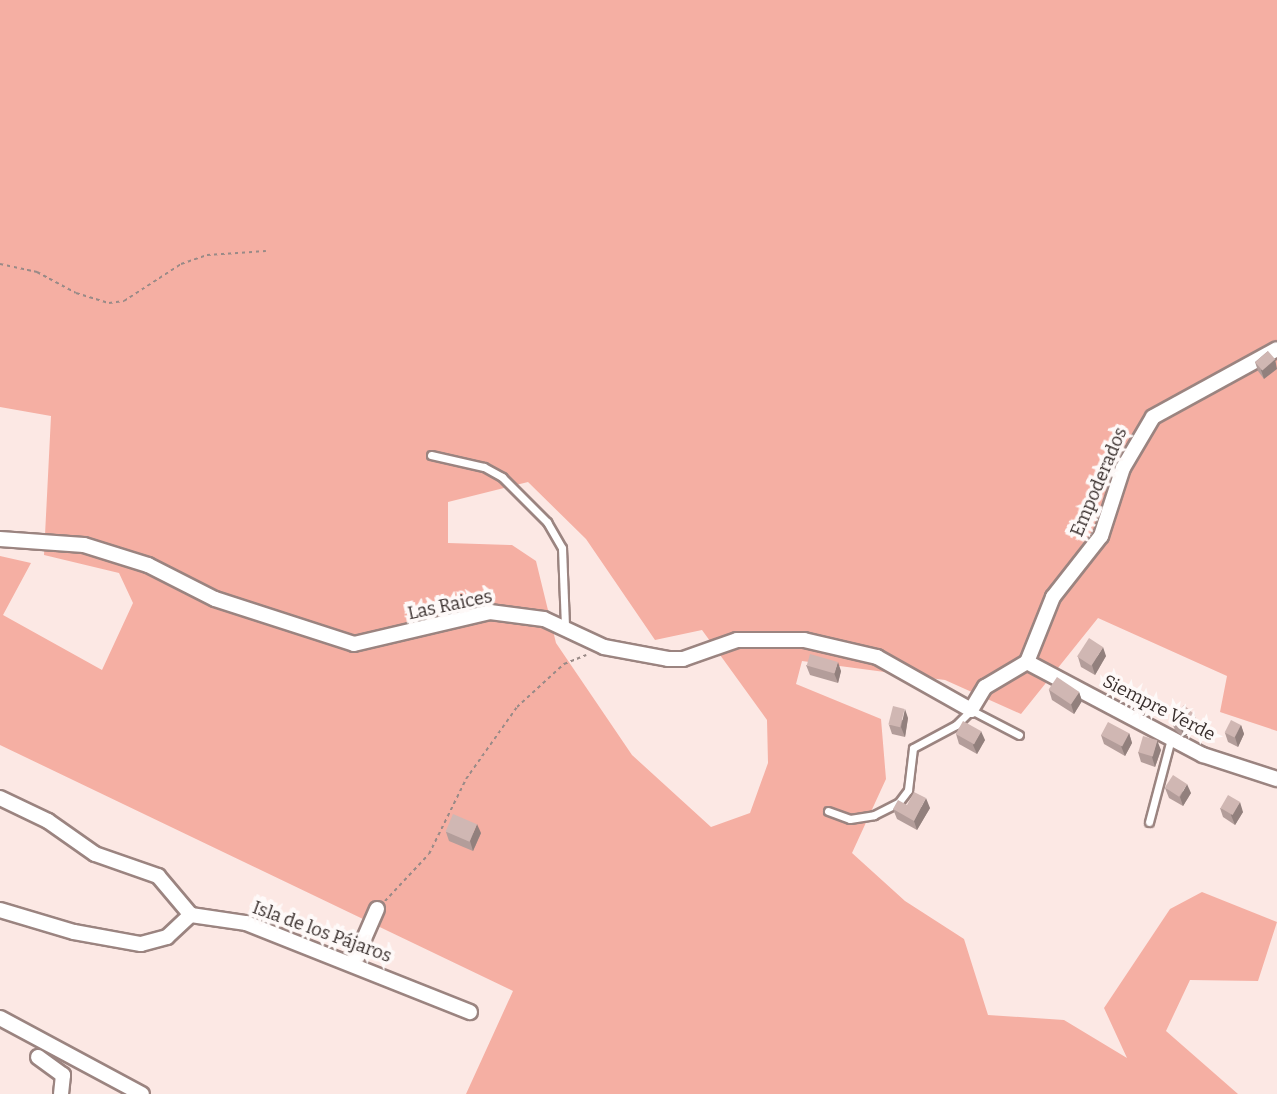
<!DOCTYPE html>
<html>
<head>
<meta charset="utf-8">
<style>
	body { margin:0 }
	#map { position:relative; width:1277px; height:1094px; overflow:hidden; background:#fce8e4; font-family:Bitter,serif }
	div>[style] { position:absolute }
	[style*='--x'] { left:calc(var(--x)*1px); top:calc(var(--y)*1px); width:calc(var(--w)*1px); rotate:calc(var(--a)*1deg) }
	.green>* { inset:0; background:#f5afa3 }
	.path>* { height:2px; margin-top:-1px; transform-origin:0; background:repeating-linear-gradient(90deg,#998a87 0 3.5px,transparent 0 7px) }
	.roads { filter:drop-shadow(2px 0 #9b8480) drop-shadow(-2px 0 #9b8480) drop-shadow(0 2px #9b8480) drop-shadow(0 -2px #9b8480) }
	.lane>* { height:7px; margin:-3.5px; padding:0 3.5px; transform-origin:3.5px; border-radius:3.5px; background:#fff }
	.street>* { height:14px; margin:-7px; padding:0 7px; transform-origin:7px; border-radius:7px; background:#fff }
	.wall>* { inset:0; background:#b39d9a }
	.shaded-wall>* { inset:0; background:#92807d }
	.building>* { inset:0; background:#d0b7b3; transform-origin:0 0 }
	span { translate:-50% -50%; white-space:nowrap; text-align:center; line-height:1.15; -webkit-text-stroke:7px #fef9f8; paint-order:stroke }
	.street-label { font-size:18px; color:#372d2b }
</style>
</head>
<body>
<div id="map">
	<div class="green">
		<div style="clip-path:polygon(evenodd,0 0,1277px 0,1277px 731px,1220px 712px,1227px 676px,1098px 618px,1021px 714px,945px 680px,802px 661px,796px 684px,881px 719px,886px 779px,852px 853px,905px 901px,964px 939px,988px 1015px,1064px 1020px,1127px 1058px,1104px 1008px,1170px 909px,1202px 892px,1277px 922px,1258px 981px,1190px 980px,1166px 1031px,1238px 1094px,466px 1094px,513px 991px,0 745px,0 556px,31px 563px,3px 615px,102px 670px,133px 603px,119px 573px,44px 555px,51px 416px,0 407px,0 0,528px 482px,586px 539px,655px 640px,702px 630px,767px 720px,768px 763px,750px 813px,711px 827px,632px 755px,556px 643px,536px 561px,512px 545px,448px 543px,448px 502px,528px 482px)"></div>
	</div>
	<div class="path">
		<div style="--x:0;--y:264;--w:38;--a:12"></div>
		<div style="--x:37;--y:272;--w:44;--a:28.3"></div>
		<div style="--x:76;--y:293;--w:34;--a:17"></div>
		<div style="--x:109;--y:303;--w:15;--a:-8"></div>
		<div style="--x:124;--y:301;--w:68;--a:-33"></div>
		<div style="--x:181;--y:264;--w:28;--a:-19"></div>
		<div style="--x:207;--y:255;--w:59;--a:-3.9"></div>
		<div style="--x:385;--y:901;--w:64;--a:-46.9"></div>
		<div style="--x:429;--y:854;--w:84;--a:-63.7"></div>
		<div style="--x:466;--y:779;--w:88;--a:-54.7"></div>
		<div style="--x:517;--y:707;--w:64;--a:-42.5"></div>
		<div style="--x:564;--y:664;--w:24;--a:-22"></div>
	</div>
	<div class="roads">
		<div class="lane">
			<div style="--x:431;--y:455;--w:54;--a:12.8"></div>
			<div style="--x:484;--y:467;--w:21;--a:29"></div>
			<div style="--x:502;--y:477;--w:64;--a:45"></div>
			<div style="--x:547;--y:522;--w:30;--a:60"></div>
			<div style="--x:562;--y:548;--w:78;--a:87.8"></div>
			<div style="--x:828;--y:811;--w:23;--a:20"></div>
			<div style="--x:850;--y:819;--w:24;--a:-9"></div>
			<div style="--x:874;--y:815;--w:28;--a:-27"></div>
			<div style="--x:899;--y:802;--w:15;--a:-53"></div>
			<div style="--x:908;--y:790;--w:42;--a:-83.2"></div>
			<div style="--x:913;--y:748;--w:49;--a:-28.1"></div>
			<div style="--x:956;--y:725;--w:21;--a:-45"></div>
			<div style="--x:971;--y:710;--w:54;--a:27.5"></div>
			<div style="--x:1149;--y:822;--w:86;--a:-75.2"></div>
		</div>
		<div class="street">
			<div style="--x:0;--y:539;--w:84;--a:4.1"></div>
			<div style="--x:84;--y:545;--w:67;--a:17.4"></div>
			<div style="--x:148;--y:565;--w:75;--a:26.9"></div>
			<div style="--x:215;--y:599;--w:146;--a:17.9"></div>
			<div style="--x:354;--y:644;--w:140;--a:-13.2"></div>
			<div style="--x:490;--y:612;--w:54;--a:7.4"></div>
			<div style="--x:544;--y:619;--w:66;--a:25"></div>
			<div style="--x:604;--y:647;--w:65;--a:10.6"></div>
			<div style="--x:668;--y:659;--w:15;--a:0"></div>
			<div style="--x:683;--y:659;--w:57;--a:-19.4"></div>
			<div style="--x:737;--y:640;--w:67;--a:0"></div>
			<div style="--x:804;--y:640;--w:75;--a:13.1"></div>
			<div style="--x:877;--y:657;--w:108;--a:29.4"></div>
			<div style="--x:971;--y:710;--w:27;--a:-59"></div>
			<div style="--x:985;--y:687;--w:49;--a:-30.8"></div>
			<div style="--x:1027;--y:662;--w:70;--a:-68.2"></div>
			<div style="--x:1053;--y:597;--w:78;--a:-51.8"></div>
			<div style="--x:1101;--y:536;--w:71;--a:-72.1"></div>
			<div style="--x:1123;--y:468;--w:59;--a:-59.5"></div>
			<div style="--x:1153;--y:417;--w:141;--a:-28.7"></div>
			<div style="--x:1027;--y:662;--w:199;--a:27.9"></div>
			<div style="--x:1203;--y:755;--w:78;--a:18"></div>
			<div style="--x:0;--y:798;--w:53;--a:25.6"></div>
			<div style="--x:48;--y:821;--w:57;--a:35.1"></div>
			<div style="--x:95;--y:854;--w:67;--a:19.2"></div>
			<div style="--x:158;--y:876;--w:51;--a:49.8"></div>
			<div style="--x:0;--y:910;--w:77;--a:16.6"></div>
			<div style="--x:74;--y:932;--w:68;--a:10.2"></div>
			<div style="--x:141;--y:944;--w:27;--a:-15"></div>
			<div style="--x:167;--y:937;--w:33;--a:-43"></div>
			<div style="--x:191;--y:915;--w:56;--a:8.3"></div>
			<div style="--x:246;--y:923;--w:241;--a:21.7"></div>
			<div style="--x:353;--y:964;--w:60;--a:-66.4"></div>
			<div style="--x:0;--y:1018;--w:161;--a:28.2"></div>
			<div style="--x:38;--y:1057;--w:31;--a:36"></div>
			<div style="--x:63;--y:1075;--w:19;--a:96"></div>
		</div>
	</div>
	<div class="wall">
		<div style="clip-path:polygon(1268px 351px,1264px 379px,1258px 371px,1255px 362px)"></div>
		<div style="clip-path:polygon(1106px 656px,1095px 675px,1081px 667px,1078px 657px)"></div>
		<div style="clip-path:polygon(806px 665px,841px 671px,838px 683px,810px 675px)"></div>
		<div style="clip-path:polygon(1049px 690px,1079px 692px,1082px 701px,1074px 714px,1052px 700px)"></div>
		<div style="clip-path:polygon(1194px 714px,1197px 723px,1184px 738px,1175px 730px,1171px 720px)"></div>
		<div style="clip-path:polygon(908px 718px,905px 737px,892px 734px,889px 725px)"></div>
		<div style="clip-path:polygon(1241px 725px,1244px 734px,1238px 747px,1228px 742px,1225px 733px)"></div>
		<div style="clip-path:polygon(1129px 733px,1132px 743px,1125px 756px,1104px 744px,1101px 735px)"></div>
		<div style="clip-path:polygon(956px 734px,985px 740px,977px 754px,959px 744px)"></div>
		<div style="clip-path:polygon(1161px 750px,1155px 767px,1141px 762px,1138px 752px)"></div>
		<div style="clip-path:polygon(1165px 788px,1191px 793px,1183px 806px,1169px 798px)"></div>
		<div style="clip-path:polygon(907px 805px,930px 808px,917px 830px,897px 819px,893px 809px)"></div>
		<div style="clip-path:polygon(1220px 808px,1243px 812px,1235px 825px,1223px 817px)"></div>
		<div style="clip-path:polygon(446px 832px,481px 833px,473px 851px,449px 841px)"></div>
	</div>
	<div class="shaded-wall">
		<div style="clip-path:polygon(1275px 359px,1277px 369px,1264px 379px,1261px 370px)"></div>
		<div style="clip-path:polygon(1103px 647px,1106px 656px,1095px 675px,1092px 665px)"></div>
		<div style="clip-path:polygon(838px 662px,841px 671px,838px 683px,834px 673px)"></div>
		<div style="clip-path:polygon(1079px 692px,1082px 701px,1074px 714px,1071px 704px)"></div>
		<div style="clip-path:polygon(905px 709px,908px 718px,905px 737px,901px 727px)"></div>
		<div style="clip-path:polygon(1194px 714px,1197px 723px,1184px 738px,1181px 729px)"></div>
		<div style="clip-path:polygon(1241px 725px,1244px 734px,1238px 747px,1235px 737px)"></div>
		<div style="clip-path:polygon(981px 731px,985px 740px,977px 754px,973px 745px)"></div>
		<div style="clip-path:polygon(1129px 733px,1132px 743px,1125px 756px,1121px 746px)"></div>
		<div style="clip-path:polygon(1157px 740px,1161px 750px,1155px 767px,1152px 757px)"></div>
		<div style="clip-path:polygon(1187px 784px,1191px 793px,1183px 806px,1180px 797px)"></div>
		<div style="clip-path:polygon(926px 798px,930px 808px,917px 830px,914px 821px)"></div>
		<div style="clip-path:polygon(1240px 802px,1243px 812px,1235px 825px,1231px 815px)"></div>
		<div style="clip-path:polygon(477px 824px,481px 833px,473px 851px,470px 841px)"></div>
	</div>
	<div class="building">
		<div style="left:1268px;top:351px;width:11px;height:17px;rotate:49deg"></div>
		<div style="left:1089px;top:638px;width:17px;height:22px;rotate:33deg"></div>
		<div style="left:810px;top:654px;width:29px;height:12px;rotate:16deg"></div>
		<div style="left:1057px;top:677px;width:27px;height:15px;rotate:34deg"></div>
		<div style="left:1184px;top:705px;width:13px;height:20px;rotate:42deg"></div>
		<div style="left:893px;top:706px;width:12px;height:19px;rotate:14deg"></div>
		<div style="left:1231px;top:720px;width:11px;height:14px;rotate:27deg"></div>
		<div style="left:963px;top:721px;width:21px;height:15px;rotate:29deg"></div>
		<div style="left:1108px;top:722px;width:24px;height:15px;rotate:28deg"></div>
		<div style="left:1143px;top:736px;width:15px;height:17px;rotate:16deg"></div>
		<div style="left:1173px;top:775px;width:17px;height:15px;rotate:33deg"></div>
		<div style="clip-path:polygon(914px 792px,926px 798px,914px 821px,893px 809px,898px 800px,907px 805px)"></div>
		<div style="left:1228px;top:795px;width:14px;height:15px;rotate:30deg"></div>
		<div style="left:453px;top:814px;width:26px;height:19px;rotate:23deg"></div>
	</div>
	<div class="street-label">
		<span style="left:1099px;top:482px;rotate:-67deg">Empoderados</span>
		<span style="left:450px;top:605px;rotate:-12deg">Las Raices</span>
		<span style="left:1159px;top:708px;rotate:27deg">Siempre Verde</span>
		<span style="left:322px;top:932px;rotate:20deg">Isla de los Pájaros</span>
	</div>
</div>
</body>
</html>
